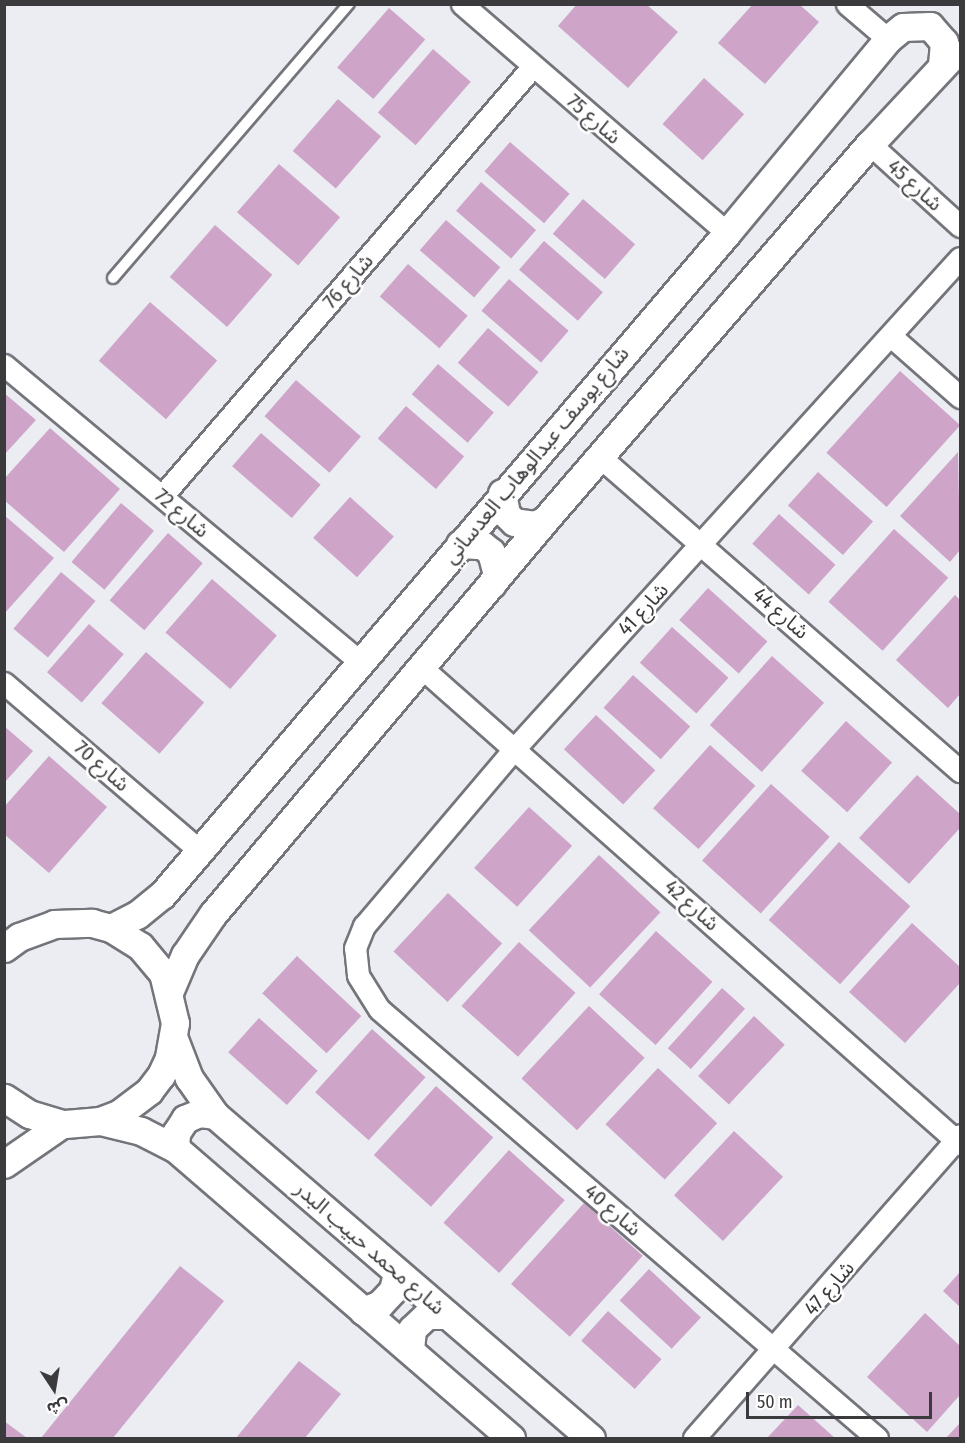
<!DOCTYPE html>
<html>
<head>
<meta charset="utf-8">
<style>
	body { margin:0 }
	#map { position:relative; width:965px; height:1443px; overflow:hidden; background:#ebedf3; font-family:"Fira Sans Condensed","Noto Sans Arabic",sans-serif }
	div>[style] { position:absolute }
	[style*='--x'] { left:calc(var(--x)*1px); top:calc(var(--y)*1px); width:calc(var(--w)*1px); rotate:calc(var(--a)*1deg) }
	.building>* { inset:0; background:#cea5c8; transform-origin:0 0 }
	.roads { filter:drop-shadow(2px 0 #73757b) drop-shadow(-2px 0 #73757b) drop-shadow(0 2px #73757b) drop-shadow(0 -2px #73757b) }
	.service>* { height:10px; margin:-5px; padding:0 5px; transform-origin:5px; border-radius:5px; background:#fff }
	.minor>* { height:21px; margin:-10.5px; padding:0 10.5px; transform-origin:10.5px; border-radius:10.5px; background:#fff }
	.tertiary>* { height:27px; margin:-13.5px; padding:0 13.5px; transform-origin:13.5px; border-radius:13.5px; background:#fff }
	span { translate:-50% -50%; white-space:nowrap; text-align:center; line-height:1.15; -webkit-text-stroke:5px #fff; paint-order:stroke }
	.street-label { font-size:21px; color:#3b3b3e }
	.frame { position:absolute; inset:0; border:6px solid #3b3b3e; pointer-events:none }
	.north { position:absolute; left:24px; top:1359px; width:60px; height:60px; -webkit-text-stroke:4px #fff; paint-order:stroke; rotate:168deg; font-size:16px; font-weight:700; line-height:24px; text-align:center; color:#3b3b3e }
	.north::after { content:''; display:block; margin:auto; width:21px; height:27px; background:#3b3b3e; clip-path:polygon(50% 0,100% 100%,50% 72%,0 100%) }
	.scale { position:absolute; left:746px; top:1392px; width:186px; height:27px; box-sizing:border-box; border:3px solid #3b3b3e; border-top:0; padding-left:8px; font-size:18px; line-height:21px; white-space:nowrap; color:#3b3b3e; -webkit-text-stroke:4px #fff; paint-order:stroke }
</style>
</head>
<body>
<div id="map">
	<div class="building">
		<div style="clip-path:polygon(577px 4px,646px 4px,678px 32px,628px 88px,558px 26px)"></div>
		<div style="clip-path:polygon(753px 4px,799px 4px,819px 22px,765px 84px,718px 43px)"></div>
		<div style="left:389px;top:8px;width:48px;height:79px;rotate:41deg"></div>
		<div style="left:433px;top:49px;width:50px;height:84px;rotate:41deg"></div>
		<div style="left:704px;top:78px;width:54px;height:62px;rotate:42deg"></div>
		<div style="left:338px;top:99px;width:57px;height:69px;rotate:41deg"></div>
		<div style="left:510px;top:142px;width:79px;height:39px;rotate:41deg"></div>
		<div style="left:279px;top:164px;width:81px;height:64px;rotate:41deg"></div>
		<div style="left:481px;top:182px;width:73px;height:38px;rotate:41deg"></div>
		<div style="left:583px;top:199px;width:69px;height:46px;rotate:41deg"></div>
		<div style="left:446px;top:220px;width:72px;height:40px;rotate:41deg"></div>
		<div style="left:215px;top:225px;width:76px;height:69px;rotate:41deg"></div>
		<div style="left:544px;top:241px;width:78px;height:38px;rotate:41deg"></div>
		<div style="left:408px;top:264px;width:79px;height:43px;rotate:41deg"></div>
		<div style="left:509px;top:279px;width:79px;height:42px;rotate:41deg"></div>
		<div style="left:150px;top:302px;width:89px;height:78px;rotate:41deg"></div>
		<div style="left:488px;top:328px;width:67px;height:46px;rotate:41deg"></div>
		<div style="left:438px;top:364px;width:74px;height:40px;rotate:41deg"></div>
		<div style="left:900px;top:371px;width:81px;height:110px;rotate:42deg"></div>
		<div style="left:296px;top:380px;width:86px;height:48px;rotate:41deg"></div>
		<div style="clip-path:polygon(4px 393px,36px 420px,4px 455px)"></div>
		<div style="left:406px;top:406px;width:77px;height:43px;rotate:41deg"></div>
		<div style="clip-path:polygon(50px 428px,120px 489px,64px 552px,4px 500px,4px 479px)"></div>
		<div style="left:261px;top:433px;width:79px;height:44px;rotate:41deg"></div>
		<div style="clip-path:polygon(958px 452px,960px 550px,950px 562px,900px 516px)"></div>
		<div style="left:818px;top:472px;width:74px;height:45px;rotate:42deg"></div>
		<div style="left:350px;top:497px;width:59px;height:55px;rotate:42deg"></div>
		<div style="left:121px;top:503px;width:43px;height:77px;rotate:40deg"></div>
		<div style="left:779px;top:514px;width:76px;height:40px;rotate:42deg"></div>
		<div style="clip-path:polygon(4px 515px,54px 558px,4px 614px)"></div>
		<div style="left:894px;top:529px;width:73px;height:98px;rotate:42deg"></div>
		<div style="left:168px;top:533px;width:46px;height:89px;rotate:41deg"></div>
		<div style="left:61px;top:572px;width:45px;height:74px;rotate:40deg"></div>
		<div style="left:212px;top:579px;width:86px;height:71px;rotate:41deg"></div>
		<div style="left:708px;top:588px;width:80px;height:43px;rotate:42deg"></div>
		<div style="clip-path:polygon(955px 595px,960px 600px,960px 694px,948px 708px,896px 660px)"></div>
		<div style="left:89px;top:624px;width:46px;height:64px;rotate:41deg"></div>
		<div style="left:672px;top:627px;width:76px;height:48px;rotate:42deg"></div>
		<div style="left:146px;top:652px;width:77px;height:68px;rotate:41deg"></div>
		<div style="left:772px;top:656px;width:70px;height:93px;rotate:42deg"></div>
		<div style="left:633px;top:675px;width:77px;height:44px;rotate:42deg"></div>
		<div style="left:596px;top:715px;width:81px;height:47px;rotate:43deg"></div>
		<div style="left:846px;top:721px;width:62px;height:67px;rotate:42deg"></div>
		<div style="clip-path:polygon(4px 726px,33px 751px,4px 783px)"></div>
		<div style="left:710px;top:745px;width:61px;height:85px;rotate:42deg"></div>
		<div style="clip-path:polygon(49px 756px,107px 807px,49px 873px,4px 834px,4px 807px)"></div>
		<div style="clip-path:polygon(917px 775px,960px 814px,960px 828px,909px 884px,859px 838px)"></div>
		<div style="left:771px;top:784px;width:79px;height:103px;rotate:42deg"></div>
		<div style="left:529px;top:807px;width:58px;height:82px;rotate:42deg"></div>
		<div style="left:839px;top:842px;width:96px;height:105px;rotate:42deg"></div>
		<div style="left:599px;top:855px;width:84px;height:103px;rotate:43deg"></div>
		<div style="left:448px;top:893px;width:74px;height:80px;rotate:43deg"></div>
		<div style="clip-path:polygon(912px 923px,960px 967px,960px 983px,905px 1043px,849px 992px)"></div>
		<div style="left:656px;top:931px;width:76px;height:85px;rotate:42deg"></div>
		<div style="left:519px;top:942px;width:76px;height:86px;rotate:42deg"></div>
		<div style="left:297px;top:956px;width:88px;height:51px;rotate:43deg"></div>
		<div style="left:722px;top:988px;width:31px;height:81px;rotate:42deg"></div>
		<div style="left:589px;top:1006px;width:76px;height:99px;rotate:43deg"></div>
		<div style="left:754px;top:1016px;width:42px;height:82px;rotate:43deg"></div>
		<div style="left:259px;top:1018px;width:79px;height:46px;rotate:42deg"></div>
		<div style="left:372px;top:1029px;width:72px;height:85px;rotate:42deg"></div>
		<div style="left:658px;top:1068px;width:81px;height:77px;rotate:43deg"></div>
		<div style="left:436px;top:1086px;width:77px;height:93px;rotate:42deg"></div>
		<div style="left:734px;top:1131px;width:67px;height:88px;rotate:43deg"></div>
		<div style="left:509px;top:1150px;width:75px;height:98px;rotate:42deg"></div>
		<div style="left:584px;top:1203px;width:79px;height:109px;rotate:42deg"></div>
		<div style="clip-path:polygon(180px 1266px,224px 1301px,113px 1438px,41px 1438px)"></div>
		<div style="left:649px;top:1269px;width:71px;height:43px;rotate:43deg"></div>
		<div style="clip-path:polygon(960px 1272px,960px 1307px,943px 1291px)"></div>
		<div style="left:608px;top:1311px;width:72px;height:40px;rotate:42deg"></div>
		<div style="clip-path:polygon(925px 1313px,960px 1346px,960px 1395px,927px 1432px,867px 1377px)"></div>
		<div style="clip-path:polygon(299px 1361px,341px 1394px,305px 1438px,236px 1438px)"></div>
		<div style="clip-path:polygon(798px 1405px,835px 1438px,767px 1438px)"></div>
		<div style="clip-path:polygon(4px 1421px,27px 1438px,4px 1438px)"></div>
		<div style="clip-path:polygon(960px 1423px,960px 1438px,946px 1438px)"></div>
	</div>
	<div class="roads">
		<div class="service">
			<div style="--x:113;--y:278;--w:362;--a:-49.3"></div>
		</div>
		<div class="minor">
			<div style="--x:462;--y:4;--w:350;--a:40.8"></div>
			<div style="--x:847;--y:4;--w:54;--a:40.5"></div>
			<div style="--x:870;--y:144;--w:122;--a:42.3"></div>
			<div style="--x:892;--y:337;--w:91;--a:41.4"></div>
			<div style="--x:4;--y:365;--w:462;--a:39.8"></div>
			<div style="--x:600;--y:457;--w:478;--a:41.1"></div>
			<div style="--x:162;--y:496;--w:568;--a:-49.21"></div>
			<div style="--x:421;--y:667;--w:720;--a:41.51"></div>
			<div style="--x:4;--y:683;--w:257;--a:40.6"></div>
			<div style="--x:694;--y:1438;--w:403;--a:-48.7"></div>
			<div style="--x:877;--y:1438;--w:657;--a:-139.26"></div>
			<div style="--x:379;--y:1009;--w:40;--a:-122"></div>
			<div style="--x:358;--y:975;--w:27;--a:-96"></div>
			<div style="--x:355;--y:948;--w:24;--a:-68"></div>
			<div style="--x:364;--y:926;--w:233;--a:-49.7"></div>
			<div style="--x:515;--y:748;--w:662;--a:-47.76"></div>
		</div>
		<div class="tertiary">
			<div style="--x:502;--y:493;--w:21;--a:79"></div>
			<div style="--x:506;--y:514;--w:11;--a:45"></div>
			<div style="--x:514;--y:522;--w:21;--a:8"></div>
			<div style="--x:535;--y:525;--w:11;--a:-27"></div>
			<div style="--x:460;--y:544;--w:22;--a:3"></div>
			<div style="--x:482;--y:545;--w:11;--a:38"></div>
			<div style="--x:491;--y:552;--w:23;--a:75"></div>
			<div style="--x:497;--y:574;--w:11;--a:117"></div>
			<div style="--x:111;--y:928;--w:29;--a:-27"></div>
			<div style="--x:137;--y:915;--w:32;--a:-39"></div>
			<div style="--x:162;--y:895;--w:870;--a:-49.52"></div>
			<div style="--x:727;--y:233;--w:252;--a:-50.3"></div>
			<div style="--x:888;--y:39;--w:19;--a:-39"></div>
			<div style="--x:903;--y:27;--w:27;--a:-2"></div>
			<div style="--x:930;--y:26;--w:21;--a:49"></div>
			<div style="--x:944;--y:42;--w:24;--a:95"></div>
			<div style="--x:4;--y:948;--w:19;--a:-36"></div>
			<div style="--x:19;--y:937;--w:37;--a:-20"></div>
			<div style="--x:54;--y:924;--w:38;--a:-2"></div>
			<div style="--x:92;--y:923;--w:20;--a:15"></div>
			<div style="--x:111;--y:928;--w:34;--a:32"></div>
			<div style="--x:140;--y:946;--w:35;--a:50"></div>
			<div style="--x:163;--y:973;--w:51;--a:76.5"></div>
			<div style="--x:175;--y:1023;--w:36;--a:100"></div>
			<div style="--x:169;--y:1058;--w:19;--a:115"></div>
			<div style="--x:161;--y:1075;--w:20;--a:127"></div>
			<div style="--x:149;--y:1091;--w:39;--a:143"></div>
			<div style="--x:118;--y:1114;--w:19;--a:159"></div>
			<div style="--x:100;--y:1121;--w:38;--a:175"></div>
			<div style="--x:62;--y:1124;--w:34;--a:-163"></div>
			<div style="--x:29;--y:1114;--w:30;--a:-147"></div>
			<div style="--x:170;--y:990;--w:38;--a:-67"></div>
			<div style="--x:185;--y:955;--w:50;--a:-55.7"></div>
			<div style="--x:213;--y:914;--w:515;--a:-49.88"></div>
			<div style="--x:545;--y:520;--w:497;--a:-49.2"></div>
			<div style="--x:870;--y:144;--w:123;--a:-47"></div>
			<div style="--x:174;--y:1039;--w:42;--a:69"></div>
			<div style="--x:189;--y:1078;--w:45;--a:54.9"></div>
			<div style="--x:215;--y:1115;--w:496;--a:40.7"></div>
			<div style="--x:100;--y:1121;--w:42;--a:13.7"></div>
			<div style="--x:141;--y:1131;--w:38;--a:27"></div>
			<div style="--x:175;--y:1148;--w:444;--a:40.8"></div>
			<div style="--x:175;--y:1148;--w:15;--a:-86"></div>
			<div style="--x:176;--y:1133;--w:17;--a:-57"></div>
			<div style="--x:185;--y:1119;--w:15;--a:-23"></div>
			<div style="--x:199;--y:1113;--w:16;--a:7"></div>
			<div style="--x:4;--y:1164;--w:70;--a:-34.6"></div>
			<div style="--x:363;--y:1311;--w:18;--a:-22"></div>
			<div style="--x:380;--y:1304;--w:19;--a:-47"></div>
			<div style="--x:393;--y:1290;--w:18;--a:-77"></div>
			<div style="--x:410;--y:1349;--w:20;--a:-84"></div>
			<div style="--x:412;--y:1329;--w:21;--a:-43"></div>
			<div style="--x:427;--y:1315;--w:20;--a:0"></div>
		</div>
	</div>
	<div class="street-label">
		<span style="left:594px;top:119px;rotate:41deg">شارع 75</span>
		<span style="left:915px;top:185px;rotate:42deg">شارع 45</span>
		<span style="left:348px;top:281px;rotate:-49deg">شارع 76</span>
		<span style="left:536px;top:455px;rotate:-50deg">شارع يوسف عبدالوهاب العدساني</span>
		<span style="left:182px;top:513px;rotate:40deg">شارع 72</span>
		<span style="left:643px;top:609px;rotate:-47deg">شارع 41</span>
		<span style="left:781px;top:613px;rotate:41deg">شارع 44</span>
		<span style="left:102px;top:766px;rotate:41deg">شارع 70</span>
		<span style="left:692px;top:905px;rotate:42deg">شارع 42</span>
		<span style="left:613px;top:1210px;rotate:41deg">شارع 40</span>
		<span style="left:370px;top:1248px;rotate:41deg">شارع محمد حبيب البدر</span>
		<span style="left:829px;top:1288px;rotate:-49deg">شارع 47</span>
	</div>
	<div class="frame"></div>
	<div class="north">ش</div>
	<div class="scale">50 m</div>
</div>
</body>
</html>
